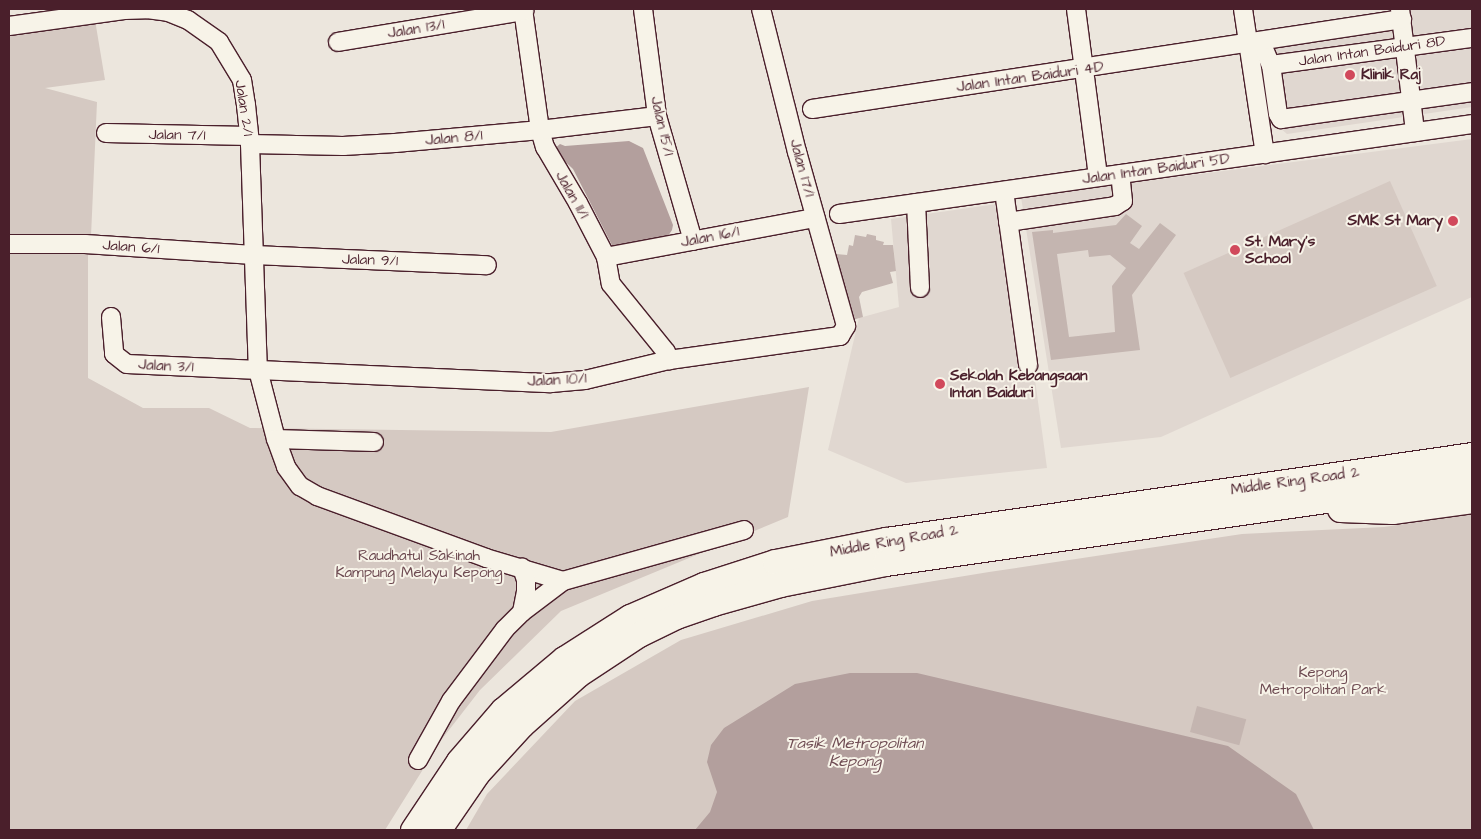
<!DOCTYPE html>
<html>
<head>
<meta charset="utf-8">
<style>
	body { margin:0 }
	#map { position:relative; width:1481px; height:839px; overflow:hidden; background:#ece6dd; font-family:"Architects Daughter",sans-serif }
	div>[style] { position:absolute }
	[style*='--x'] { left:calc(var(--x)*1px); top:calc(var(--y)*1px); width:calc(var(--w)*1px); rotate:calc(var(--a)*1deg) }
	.built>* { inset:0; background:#e0d7d0 }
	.green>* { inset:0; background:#d5c9c2; transform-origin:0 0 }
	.water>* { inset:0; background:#b39f9d }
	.building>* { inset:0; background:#c4b5b0; transform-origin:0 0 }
	.roads { filter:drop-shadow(1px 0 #4a1f2b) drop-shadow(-1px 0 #4a1f2b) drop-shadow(0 1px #4a1f2b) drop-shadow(0 -1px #4a1f2b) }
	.minor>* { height:18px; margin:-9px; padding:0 9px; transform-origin:9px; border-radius:9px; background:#f7f3e8 }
	.highway>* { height:25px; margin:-12.5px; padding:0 12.5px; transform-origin:12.5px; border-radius:12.5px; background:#f7f3e8 }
	.dots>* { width:14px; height:14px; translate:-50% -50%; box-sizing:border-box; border:2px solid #f7f3e8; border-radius:50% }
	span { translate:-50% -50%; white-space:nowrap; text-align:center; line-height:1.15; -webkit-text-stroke:4px #f7f3e8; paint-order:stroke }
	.street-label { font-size:15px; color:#4a1f2b }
	.poi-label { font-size:15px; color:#4a1f2b; font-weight:700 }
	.left { translate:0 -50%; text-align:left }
	.right { translate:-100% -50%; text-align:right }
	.park-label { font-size:15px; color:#6d4a51 }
	.water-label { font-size:16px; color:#6f4c53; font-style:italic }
	.frame { position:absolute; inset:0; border:10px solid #4a1f2b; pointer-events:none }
</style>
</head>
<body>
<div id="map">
	<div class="built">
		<div style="clip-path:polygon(1391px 9px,1472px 9px,1472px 107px,1287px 134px,1272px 121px,1257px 36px,1381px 18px)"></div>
		<div style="clip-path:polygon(1472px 139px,1472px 297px,1161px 437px,1061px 448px,1021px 197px)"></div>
		<div style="clip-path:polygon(1011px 202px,1047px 468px,906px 483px,828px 450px,859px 318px,899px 307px,891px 219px)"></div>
	</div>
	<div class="green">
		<div style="clip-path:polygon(95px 20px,105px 80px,45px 88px,97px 102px,91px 236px,9px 237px,9px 33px)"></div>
		<div style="left:1390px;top:181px;width:115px;height:226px;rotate:66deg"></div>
		<div style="clip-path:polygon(9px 253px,88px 253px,88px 378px,143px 408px,209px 408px,250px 428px,551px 432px,809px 387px,788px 517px,561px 611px,480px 690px,442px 739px,385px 830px,9px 830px)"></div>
		<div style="clip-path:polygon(1472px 514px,1472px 830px,466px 830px,487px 794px,575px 701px,681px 640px,812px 601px,989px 572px,1242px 534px,1384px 527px)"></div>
	</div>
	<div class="water">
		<div style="clip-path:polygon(629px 141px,643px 148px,673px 225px,672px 230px,668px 236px,624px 248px,614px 249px,573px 169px,553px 150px,560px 144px,565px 146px)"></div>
		<div style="clip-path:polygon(850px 673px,917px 673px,1228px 746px,1296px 794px,1314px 830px,695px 830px,710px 812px,717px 792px,707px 762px,711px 745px,724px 728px,795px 684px)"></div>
	</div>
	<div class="building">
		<div style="clip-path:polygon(evenodd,1126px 214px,1142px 226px,1130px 243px,1139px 249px,1160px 223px,1176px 235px,1132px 295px,1140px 350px,1051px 360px,1032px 232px,1053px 230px,1053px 233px,1116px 225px,1126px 214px,1088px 250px,1089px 257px,1110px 255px,1126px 268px,1112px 286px,1115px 332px,1069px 337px,1057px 254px,1088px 250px)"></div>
		<div style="clip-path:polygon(867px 234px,876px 236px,876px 240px,884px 242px,883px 245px,893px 245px,896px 271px,890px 272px,893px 283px,862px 292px,859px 297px,863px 317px,849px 321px,836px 254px,847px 255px,849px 245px,853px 246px,855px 235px,866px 237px)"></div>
		<div style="left:1197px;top:706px;width:51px;height:27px;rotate:15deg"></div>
	</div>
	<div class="roads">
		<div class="minor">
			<div style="--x:523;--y:9;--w:122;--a:82"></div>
			<div style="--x:540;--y:130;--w:18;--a:74"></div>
			<div style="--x:545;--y:147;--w:65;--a:59.5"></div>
			<div style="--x:578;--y:203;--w:61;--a:62.6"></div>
			<div style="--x:606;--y:257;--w:27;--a:80"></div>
			<div style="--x:611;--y:284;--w:87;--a:51"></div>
			<div style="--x:666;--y:352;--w:9;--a:69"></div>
			<div style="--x:643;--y:9;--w:108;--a:82.5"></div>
			<div style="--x:657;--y:116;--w:130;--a:73.9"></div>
			<div style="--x:1076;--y:9;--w:169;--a:82.5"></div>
			<div style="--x:1243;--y:9;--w:147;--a:81.4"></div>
			<div style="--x:1400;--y:9;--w:124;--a:83"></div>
			<div style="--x:9;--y:26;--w:116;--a:-7.9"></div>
			<div style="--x:124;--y:10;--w:23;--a:-2"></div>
			<div style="--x:147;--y:9;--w:21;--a:8"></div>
			<div style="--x:168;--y:12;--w:22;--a:22"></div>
			<div style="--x:188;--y:20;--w:38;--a:35"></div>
			<div style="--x:219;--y:42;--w:44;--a:58.8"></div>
			<div style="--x:242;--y:80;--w:25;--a:81"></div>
			<div style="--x:246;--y:105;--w:39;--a:84"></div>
			<div style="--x:250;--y:144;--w:226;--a:88"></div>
			<div style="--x:258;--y:370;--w:71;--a:75.4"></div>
			<div style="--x:276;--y:439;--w:30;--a:70"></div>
			<div style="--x:286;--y:467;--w:24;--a:54"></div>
			<div style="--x:300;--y:486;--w:20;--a:30"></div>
			<div style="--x:317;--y:496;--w:180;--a:20.1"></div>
			<div style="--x:486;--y:558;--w:80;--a:16.6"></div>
			<div style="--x:563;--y:581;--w:188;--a:-15.7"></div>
			<div style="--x:338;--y:42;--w:189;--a:-9.5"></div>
			<div style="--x:1261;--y:42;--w:25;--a:67"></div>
			<div style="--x:1271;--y:65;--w:49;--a:81.9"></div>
			<div style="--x:1278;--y:114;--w:6;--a:59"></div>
			<div style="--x:1281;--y:119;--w:193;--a:-8"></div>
			<div style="--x:1271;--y:65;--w:203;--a:-7.7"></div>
			<div style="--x:812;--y:109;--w:597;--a:-8.67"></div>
			<div style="--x:106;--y:133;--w:143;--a:1.2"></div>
			<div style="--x:250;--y:144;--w:93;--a:1.2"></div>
			<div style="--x:343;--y:146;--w:52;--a:-3.3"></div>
			<div style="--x:395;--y:143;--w:146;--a:-5.1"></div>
			<div style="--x:540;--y:130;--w:118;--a:-6.8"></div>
			<div style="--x:1004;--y:191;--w:176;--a:82.1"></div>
			<div style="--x:916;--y:203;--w:85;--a:87.3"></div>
			<div style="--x:839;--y:214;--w:639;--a:-8.09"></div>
			<div style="--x:1008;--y:222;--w:108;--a:-8.5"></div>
			<div style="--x:1115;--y:206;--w:9;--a:-32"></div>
			<div style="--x:1123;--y:201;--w:27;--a:-96"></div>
			<div style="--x:9;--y:244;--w:76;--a:0"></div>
			<div style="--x:85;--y:244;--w:169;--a:3.7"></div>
			<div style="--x:254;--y:255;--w:233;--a:2.5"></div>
			<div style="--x:606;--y:257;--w:213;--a:-10.6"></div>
			<div style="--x:111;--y:317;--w:37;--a:85"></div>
			<div style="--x:114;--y:354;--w:16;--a:38"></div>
			<div style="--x:127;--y:364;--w:424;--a:2.6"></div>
			<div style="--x:551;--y:383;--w:34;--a:-5"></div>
			<div style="--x:585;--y:380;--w:86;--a:-13.4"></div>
			<div style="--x:669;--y:360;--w:173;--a:-8"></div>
			<div style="--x:840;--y:336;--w:12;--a:-59"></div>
			<div style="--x:846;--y:326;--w:181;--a:-105.7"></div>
			<div style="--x:797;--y:152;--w:147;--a:-104.1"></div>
			<div style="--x:276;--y:439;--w:98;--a:1.8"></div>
			<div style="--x:522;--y:612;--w:20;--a:-79"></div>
			<div style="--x:526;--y:592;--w:12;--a:-90"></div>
			<div style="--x:526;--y:580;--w:13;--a:-108"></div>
			<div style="--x:418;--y:760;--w:68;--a:-60.8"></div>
			<div style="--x:451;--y:701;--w:90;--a:-53.1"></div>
			<div style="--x:505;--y:629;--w:24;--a:-45"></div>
			<div style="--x:522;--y:612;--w:51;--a:-37.1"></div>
		</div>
		<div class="highway">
			<div style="--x:1340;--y:509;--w:52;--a:2.2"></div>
			<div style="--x:1392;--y:511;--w:81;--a:-7.8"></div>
			<div style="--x:413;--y:830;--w:83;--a:-56.3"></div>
			<div style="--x:459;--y:761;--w:67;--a:-49.2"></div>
			<div style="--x:503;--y:710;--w:80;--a:-39.9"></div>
			<div style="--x:564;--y:659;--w:78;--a:-32.5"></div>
			<div style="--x:630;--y:617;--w:81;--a:-23.4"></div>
			<div style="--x:704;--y:585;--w:75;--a:-17.9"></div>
			<div style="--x:775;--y:562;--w:113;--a:-11.2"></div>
			<div style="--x:886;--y:540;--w:592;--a:-8.25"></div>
			<div style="--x:438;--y:830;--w:69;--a:-55.6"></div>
			<div style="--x:477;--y:773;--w:65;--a:-47.5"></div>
			<div style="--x:521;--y:725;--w:76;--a:-41.8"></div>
			<div style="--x:578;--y:674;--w:73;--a:-33.3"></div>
			<div style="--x:639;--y:634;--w:41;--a:-25.9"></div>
			<div style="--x:676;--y:616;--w:39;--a:-19"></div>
			<div style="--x:713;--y:603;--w:70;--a:-15.8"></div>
			<div style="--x:780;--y:584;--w:107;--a:-11.3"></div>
			<div style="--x:885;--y:563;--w:593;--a:-8.14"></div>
		</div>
	</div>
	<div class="dots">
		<div style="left:1350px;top:75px;background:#d1495b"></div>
		<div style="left:1453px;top:221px;background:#d1495b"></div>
		<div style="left:1235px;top:250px;background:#d1495b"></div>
		<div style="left:940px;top:384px;background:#d1495b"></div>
	</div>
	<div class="street-label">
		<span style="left:416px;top:29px;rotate:-9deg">Jalan 13/1</span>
		<span style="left:1372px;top:51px;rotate:-8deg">Jalan Intan Baiduri 8D</span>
		<span style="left:1030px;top:77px;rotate:-8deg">Jalan Intan Baiduri 4D</span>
		<span style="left:244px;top:108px;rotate:81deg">Jalan 2/1</span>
		<span style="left:662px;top:126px;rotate:77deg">Jalan 15/1</span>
		<span style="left:177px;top:135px;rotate:1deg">Jalan 7/1</span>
		<span style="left:454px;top:138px;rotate:-5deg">Jalan 8/1</span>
		<span style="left:802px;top:168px;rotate:75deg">Jalan 17/1</span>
		<span style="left:1156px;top:169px;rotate:-8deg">Jalan Intan Baiduri 5D</span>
		<span style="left:572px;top:195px;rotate:60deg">Jalan 11/1</span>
		<span style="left:710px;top:237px;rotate:-11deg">Jalan 16/1</span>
		<span style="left:131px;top:247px;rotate:4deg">Jalan 6/1</span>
		<span style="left:370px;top:260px;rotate:2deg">Jalan 9/1</span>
		<span style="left:166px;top:366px;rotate:3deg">Jalan 3/1</span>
		<span style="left:557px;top:380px;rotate:-3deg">Jalan 10/1</span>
		<span style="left:1295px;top:481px;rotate:-8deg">Middle Ring Road 2</span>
		<span style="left:894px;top:541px;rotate:-10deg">Middle Ring Road 2</span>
	</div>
	<div class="poi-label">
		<span class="left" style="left:1361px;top:75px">Klinik Raj</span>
		<span class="right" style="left:1443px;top:221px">SMK St Mary</span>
		<span class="left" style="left:1245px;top:250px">St. Mary's<br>School</span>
		<span class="left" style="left:950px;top:384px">Sekolah Kebangsaan<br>Intan Baiduri</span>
	</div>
	<div class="park-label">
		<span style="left:419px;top:564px">Raudhatul Sakinah<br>Kampung Melayu Kepong</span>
		<span style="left:1323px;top:681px">Kepong<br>Metropolitan Park</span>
	</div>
	<div class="water-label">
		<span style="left:855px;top:752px">Tasik Metropolitan<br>Kepong</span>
	</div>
	<div class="frame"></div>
</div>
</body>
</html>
